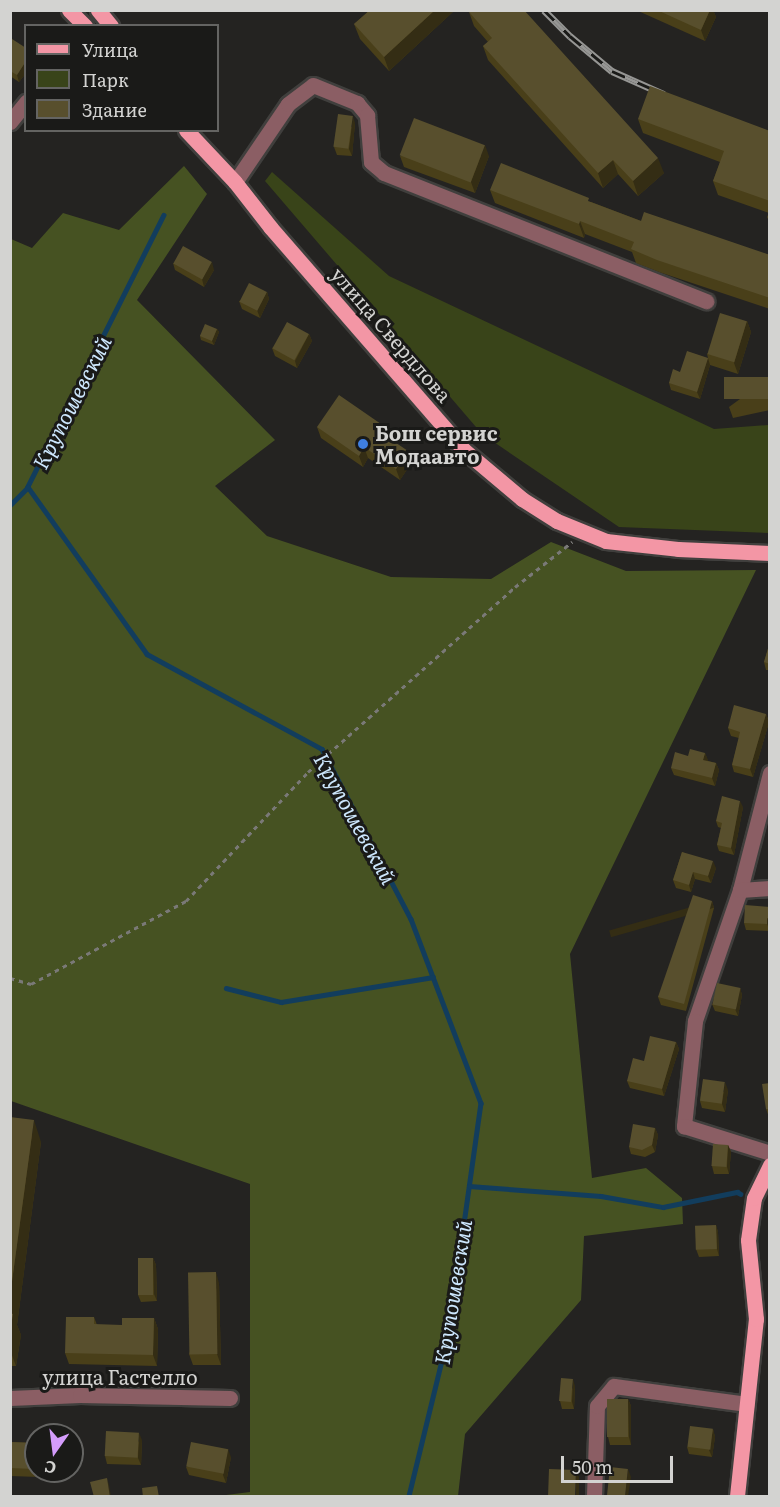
<!DOCTYPE html>
<html>
<head>
<meta charset="utf-8">
<style>
	body { margin:0 }
	#map { position:relative; width:780px; height:1507px; overflow:hidden; background:#242321; font-family:Literata,serif }
	div>[style] { position:absolute }
	[style*='--x'] { left:calc(var(--x)*1px); top:calc(var(--y)*1px); width:calc(var(--w)*1px); rotate:calc(var(--a)*1deg) }
	.green>* { inset:0; background:#394419 }
	.forest>* { inset:0; background:#465222 }
	.stream>* { height:4.5px; margin:-2.25px; padding:0 2.25px; transform-origin:2.25px; border-radius:2.25px; background:#123d5d }
	.path>* { height:3px; margin-top:-1.5px; transform-origin:0; background:repeating-linear-gradient(90deg,#7a7977 0 4.5px,transparent 0 9px) }
	.roads { filter:drop-shadow(2px 0 #403f3d) drop-shadow(-2px 0 #403f3d) drop-shadow(0 2px #403f3d) drop-shadow(0 -2px #403f3d) }
	.minor>* { height:15px; margin:-7.5px; padding:0 7.5px; transform-origin:7.5px; border-radius:7.5px; background:#8b5e64 }
	.major>* { height:15px; margin:-7.5px; padding:0 7.5px; transform-origin:7.5px; border-radius:7.5px; background:#f396a5 }
	.rail>* { height:7px; margin-top:-3.5px; transform-origin:0; background:repeating-linear-gradient(90deg,#1a1a18 0 14px,#969694 0 28px); box-sizing:border-box; border-block:2px solid #969694 }
	.wall>* { inset:0; background:#493f19 }
	.shaded-wall>* { inset:0; background:#342d14; transform-origin:0 0 }
	.building>* { inset:0; background:#584f2d; transform-origin:0 0 }
	.dots>* { width:16px; height:16px; translate:-50% -50%; box-sizing:border-box; border:3px solid #1a1a18; border-radius:50% }
	span { translate:-50% -50%; white-space:nowrap; text-align:center; line-height:1.15; -webkit-text-stroke:6px #1a1a18; paint-order:stroke }
	.street-label { font-size:20px; color:#d3d3d1 }
	.poi-label { font-size:20px; color:#d3d3d1; font-weight:700 }
	.left { translate:0 -50%; text-align:left }
	.water-label { font-size:21px; color:#cde7fd; font-style:italic }
	.frame { position:absolute; inset:0; border:12px solid #d3d3d1; pointer-events:none }
	.legend { position:absolute; left:24px; top:24px; width:195px; height:108px; box-sizing:border-box; background:#1a1a18; border:2px solid #646462; margin:0; padding:8px 10px; list-style:none; font-size:18px; color:#d3d3d1 }
	.legend li { display:flex; align-items:center; gap:12px; height:30px }
	.legend b { width:30px; border:2px solid #646462 }
	.north { position:absolute; left:24px; top:1423px; width:60px; height:60px; box-sizing:border-box; background:#1a1a18; border:2px solid #646462; border-radius:50%; rotate:194deg; font-size:16px; font-weight:700; line-height:24px; text-align:center; color:#d3d3d1 }
	.north::after { content:''; display:block; margin:auto; width:21px; height:27px; background:#d49cfc; clip-path:polygon(50% 0,100% 100%,50% 72%,0 100%) }
	.scale { position:absolute; left:561px; top:1456px; width:112px; height:27px; box-sizing:border-box; border:3px solid #d3d3d1; border-top:0; padding-left:8px; font-size:18px; line-height:21px; white-space:nowrap; color:#d3d3d1; -webkit-text-stroke:4px #1a1a18; paint-order:stroke }
</style>
</head>
<body>
<div id="map">
	<div class="green">
		<div style="clip-path:polygon(272px 172px,389px 276px,714px 429px,769px 425px,769px 533px,619px 527px,482px 434px,265px 181px)"></div>
	</div>
	<div class="forest">
		<div style="clip-path:polygon(184px 166px,207px 194px,137px 300px,275px 440px,215px 486px,267px 536px,391px 577px,491px 579px,551px 542px,626px 571px,756px 570px,570px 954px,592px 1178px,646px 1168px,682px 1198px,683px 1224px,584px 1236px,581px 1300px,465px 1434px,458px 1496px,218px 1496px,250px 1492px,250px 1184px,11px 1101px,11px 239px,32px 248px,63px 213px,119px 230px)"></div>
	</div>
	<div class="stream">
		<div style="--x:164;--y:215;--w:304;--a:116.6"></div>
		<div style="--x:28;--y:487;--w:205;--a:54.5"></div>
		<div style="--x:147;--y:654;--w:199;--a:28.5"></div>
		<div style="--x:322;--y:749;--w:192;--a:62.4"></div>
		<div style="--x:411;--y:919;--w:197;--a:69.2"></div>
		<div style="--x:481;--y:1103;--w:231;--a:98"></div>
		<div style="--x:449;--y:1332;--w:169;--a:103.7"></div>
		<div style="--x:10;--y:505;--w:25;--a:-45"></div>
		<div style="--x:226;--y:988;--w:57;--a:14.3"></div>
		<div style="--x:281;--y:1002;--w:154;--a:-9.3"></div>
		<div style="--x:469;--y:1186;--w:132;--a:4.3"></div>
		<div style="--x:601;--y:1196;--w:63;--a:10.1"></div>
		<div style="--x:663;--y:1207;--w:76;--a:-11.5"></div>
		<div style="--x:737;--y:1192;--w:4;--a:27"></div>
	</div>
	<div class="path">
		<div style="--x:10;--y:978;--w:22;--a:16"></div>
		<div style="--x:31;--y:984;--w:176;--a:-28.2"></div>
		<div style="--x:186;--y:901;--w:178;--a:-46.6"></div>
		<div style="--x:308;--y:772;--w:278;--a:-41.8"></div>
		<div style="--x:515;--y:587;--w:73;--a:-38.3"></div>
	</div>
	<div class="roads">
		<div class="minor">
			<div style="--x:10;--y:122;--w:26;--a:-51"></div>
			<div style="--x:235;--y:182;--w:94;--a:-55.8"></div>
			<div style="--x:288;--y:104;--w:31;--a:-37"></div>
			<div style="--x:313;--y:85;--w:48;--a:22.2"></div>
			<div style="--x:357;--y:103;--w:16;--a:50"></div>
			<div style="--x:367;--y:115;--w:47;--a:85.1"></div>
			<div style="--x:371;--y:162;--w:17;--a:40"></div>
			<div style="--x:384;--y:173;--w:347;--a:21.7"></div>
			<div style="--x:770;--y:773;--w:121;--a:104.4"></div>
			<div style="--x:740;--y:890;--w:139;--a:109"></div>
			<div style="--x:695;--y:1021;--w:106;--a:96"></div>
			<div style="--x:684;--y:1126;--w:90;--a:17.4"></div>
			<div style="--x:740;--y:890;--w:30;--a:-4"></div>
			<div style="--x:10;--y:1398;--w:70;--a:-2.5"></div>
			<div style="--x:80;--y:1395;--w:150;--a:1.1"></div>
			<div style="--x:594;--y:1496;--w:90;--a:-88.1"></div>
			<div style="--x:597;--y:1406;--w:26;--a:-50"></div>
			<div style="--x:614;--y:1386;--w:134;--a:7.7"></div>
		</div>
		<div class="major">
			<div style="--x:69;--y:10;--w:23;--a:45"></div>
			<div style="--x:98;--y:10;--w:21;--a:51"></div>
			<div style="--x:186;--y:130;--w:71;--a:46.7"></div>
			<div style="--x:235;--y:182;--w:58;--a:52"></div>
			<div style="--x:271;--y:228;--w:296;--a:49"></div>
			<div style="--x:465;--y:451;--w:75;--a:40.1"></div>
			<div style="--x:522;--y:499;--w:41;--a:32.2"></div>
			<div style="--x:557;--y:521;--w:53;--a:22.2"></div>
			<div style="--x:606;--y:541;--w:72;--a:6.3"></div>
			<div style="--x:678;--y:549;--w:92;--a:2.5"></div>
			<div style="--x:737;--y:1496;--w:178;--a:-83.9"></div>
			<div style="--x:756;--y:1319;--w:79;--a:-95.8"></div>
			<div style="--x:748;--y:1240;--w:42;--a:-81.9"></div>
			<div style="--x:754;--y:1198;--w:37;--a:-64"></div>
		</div>
	</div>
	<div class="rail">
		<div style="--x:544;--y:10;--w:37;--a:45"></div>
		<div style="--x:570;--y:36;--w:55;--a:39.8"></div>
		<div style="--x:612;--y:71;--w:57;--a:23.9"></div>
	</div>
	<div class="wall">
		<div style="clip-path:polygon(370px 10px,455px 10px,389px 71px,360px 39px,354px 24px)"></div>
		<div style="clip-path:polygon(636px 10px,713px 10px,716px 17px,705px 41px)"></div>
		<div style="clip-path:polygon(469px 12px,664px 173px,638px 196px,618px 174px,603px 188px,488px 60px,483px 46px,488px 42px,474px 26px)"></div>
		<div style="clip-path:polygon(10px 42px,26px 48px,26px 73px,19px 82px,10px 76px)"></div>
		<div style="clip-path:polygon(638px 119px,770px 131px,770px 223px,767px 217px,769px 213px,718px 195px,713px 181px,720px 162px,643px 133px)"></div>
		<div style="clip-path:polygon(355px 123px,352px 156px,337px 155px,334px 147px)"></div>
		<div style="clip-path:polygon(400px 156px,489px 156px,475px 193px,404px 167px)"></div>
		<div style="clip-path:polygon(490px 190px,591px 202px,641px 221px,770px 255px,770px 309px,662px 273px,636px 263px,632px 252px,585px 234px,584px 238px,495px 203px)"></div>
		<div style="clip-path:polygon(173px 263px,214px 270px,204px 287px,175px 270px)"></div>
		<div style="clip-path:polygon(267px 292px,269px 299px,260px 318px,242px 309px,239px 301px)"></div>
		<div style="clip-path:polygon(747px 321px,751px 332px,738px 374px,710px 365px,700px 399px,671px 390px,669px 383px,680px 372px,708px 358px,707px 354px)"></div>
		<div style="clip-path:polygon(217px 329px,219px 332px,214px 345px,201px 340px,200px 336px)"></div>
		<div style="clip-path:polygon(309px 334px,312px 341px,297px 368px,275px 356px,272px 348px)"></div>
		<div style="clip-path:polygon(770px 377px,770px 410px,733px 418px,729px 407px)"></div>
		<div style="clip-path:polygon(381px 424px,385px 435px,412px 462px,400px 480px,368px 458px,363px 467px,321px 438px,317px 427px)"></div>
		<div style="clip-path:polygon(770px 642px,770px 670px,766px 670px,764px 662px)"></div>
		<div style="clip-path:polygon(766px 714px,769px 722px,753px 777px,734px 772px,732px 765px,739px 738px,731px 736px,728px 728px)"></div>
		<div style="clip-path:polygon(705px 753px,708px 761px,716px 763px,719px 770px,715px 786px,674px 775px,671px 768px,688px 756px)"></div>
		<div style="clip-path:polygon(743px 807px,734px 855px,719px 851px,717px 845px,721px 828px,718px 827px,716px 821px)"></div>
		<div style="clip-path:polygon(682px 852px,716px 868px,711px 883px,695px 879px,691px 892px,676px 888px,673px 880px)"></div>
		<div style="clip-path:polygon(712px 901px,714px 908px,686px 1011px,661px 1005px,658px 997px)"></div>
		<div style="clip-path:polygon(770px 907px,770px 931px,746px 930px,744px 923px)"></div>
		<div style="clip-path:polygon(740px 988px,742px 995px,738px 1016px,715px 1011px,712px 1004px)"></div>
		<div style="clip-path:polygon(676px 1042px,679px 1049px,664px 1096px,630px 1088px,627px 1081px,644px 1061px)"></div>
		<div style="clip-path:polygon(770px 1083px,770px 1116px,769px 1117px,766px 1109px)"></div>
		<div style="clip-path:polygon(728px 1090px,725px 1112px,702px 1108px,700px 1101px)"></div>
		<div style="clip-path:polygon(10px 1117px,41px 1142px,17px 1325px,21px 1335px,16px 1366px,10px 1366px)"></div>
		<div style="clip-path:polygon(655px 1128px,658px 1135px,655px 1152px,645px 1157px,631px 1154px,629px 1147px)"></div>
		<div style="clip-path:polygon(728px 1145px,731px 1152px,729px 1174px,714px 1174px,712px 1166px)"></div>
		<div style="clip-path:polygon(716px 1225px,718px 1232px,719px 1256px,699px 1257px,696px 1249px)"></div>
		<div style="clip-path:polygon(153px 1258px,156px 1265px,157px 1301px,141px 1302px,138px 1295px)"></div>
		<div style="clip-path:polygon(219px 1283px,221px 1365px,193px 1365px,189px 1354px)"></div>
		<div style="clip-path:polygon(94px 1317px,97px 1325px,122px 1325px,154px 1318px,158px 1329px,157px 1366px,69px 1364px,65px 1353px)"></div>
		<div style="clip-path:polygon(575px 1386px,574px 1409px,562px 1409px,560px 1401px)"></div>
		<div style="clip-path:polygon(628px 1399px,631px 1406px,631px 1445px,610px 1445px,608px 1437px)"></div>
		<div style="clip-path:polygon(713px 1429px,715px 1437px,712px 1457px,689px 1454px,687px 1447px)"></div>
		<div style="clip-path:polygon(142px 1440px,141px 1465px,107px 1464px,105px 1456px)"></div>
		<div style="clip-path:polygon(10px 1442px,36px 1443px,36px 1471px,39px 1471px,39px 1477px,10px 1476px)"></div>
		<div style="clip-path:polygon(231px 1457px,226px 1483px,189px 1475px,186px 1467px)"></div>
	</div>
	<div class="shaded-wall">
		<div style="clip-path:polygon(435px 10px,455px 10px,389px 71px,384px 57px)"></div>
		<div style="clip-path:polygon(710px 10px,713px 10px,716px 17px,705px 41px,701px 30px)"></div>
		<div style="clip-path:polygon(26px 61px,26px 73px,19px 82px,17px 75px)"></div>
		<div style="clip-path:polygon(353px 116px,355px 123px,352px 156px,349px 149px)"></div>
		<div style="clip-path:polygon(485px 145px,489px 156px,475px 193px,471px 182px)"></div>
		<div style="clip-path:polygon(658px 158px,664px 173px,638px 196px,633px 181px)"></div>
		<div style="clip-path:polygon(613px 160px,618px 174px,603px 188px,598px 173px)"></div>
		<div style="clip-path:polygon(580px 221px,585px 234px,584px 238px,579px 224px)"></div>
		<div style="clip-path:polygon(212px 262px,214px 270px,204px 287px,202px 279px)"></div>
		<div style="clip-path:polygon(267px 292px,269px 299px,260px 318px,257px 310px)"></div>
		<div style="clip-path:polygon(747px 321px,751px 332px,738px 374px,734px 363px)"></div>
		<div style="clip-path:polygon(217px 329px,219px 332px,214px 345px,212px 341px)"></div>
		<div style="clip-path:polygon(309px 334px,312px 341px,297px 368px,295px 361px)"></div>
		<div style="clip-path:polygon(708px 358px,710px 365px,700px 399px,697px 392px)"></div>
		<div style="clip-path:polygon(381px 424px,385px 435px,381px 441px,377px 430px)"></div>
		<div style="clip-path:polygon(364px 447px,368px 458px,363px 467px,359px 456px)"></div>
		<div style="clip-path:polygon(408px 451px,412px 462px,400px 480px,396px 469px)"></div>
		<div style="clip-path:polygon(766px 714px,769px 722px,753px 777px,750px 769px)"></div>
		<div style="clip-path:polygon(705px 753px,708px 760px,706px 767px,703px 760px)"></div>
		<div style="clip-path:polygon(716px 763px,719px 770px,715px 786px,712px 778px)"></div>
		<div style="clip-path:polygon(740px 801px,743px 807px,734px 855px,731px 848px)"></div>
		<div style="clip-path:polygon(713px 861px,716px 868px,711px 883px,708px 876px)"></div>
		<div style="clip-path:polygon(693px 872px,695px 879px,691px 892px,689px 885px)"></div>
		<div style="left:712px;top:901px;width:7px;height:107px;rotate:74deg"></div>
		<div style="clip-path:polygon(767px 918px,770px 924px,770px 931px,767px 924px)"></div>
		<div style="clip-path:polygon(740px 988px,742px 995px,738px 1016px,735px 1009px)"></div>
		<div style="clip-path:polygon(676px 1042px,679px 1049px,664px 1096px,662px 1089px)"></div>
		<div style="clip-path:polygon(725px 1082px,728px 1090px,725px 1112px,722px 1104px)"></div>
		<div style="clip-path:polygon(34px 1120px,41px 1142px,17px 1325px,21px 1335px,16px 1366px,10px 1350px,10px 1296px)"></div>
		<div style="clip-path:polygon(655px 1128px,658px 1135px,655px 1152px,652px 1145px)"></div>
		<div style="clip-path:polygon(728px 1145px,731px 1152px,729px 1174px,727px 1167px)"></div>
		<div style="clip-path:polygon(716px 1225px,718px 1232px,719px 1256px,717px 1249px)"></div>
		<div style="clip-path:polygon(153px 1258px,156px 1265px,157px 1301px,154px 1294px)"></div>
		<div style="clip-path:polygon(216px 1272px,219px 1283px,221px 1365px,217px 1354px)"></div>
		<div style="clip-path:polygon(154px 1318px,158px 1329px,157px 1366px,153px 1355px)"></div>
		<div style="clip-path:polygon(573px 1379px,575px 1386px,574px 1409px,572px 1402px)"></div>
		<div style="clip-path:polygon(628px 1399px,631px 1406px,631px 1445px,629px 1437px)"></div>
		<div style="clip-path:polygon(713px 1429px,715px 1437px,712px 1457px,709px 1450px)"></div>
		<div style="clip-path:polygon(139px 1433px,142px 1440px,141px 1465px,138px 1458px)"></div>
		<div style="clip-path:polygon(228px 1449px,231px 1457px,226px 1483px,223px 1475px)"></div>
		<div style="clip-path:polygon(628px 1469px,631px 1477px,628px 1497px,625px 1497px)"></div>
		<div style="clip-path:polygon(576px 1470px,579px 1477px,579px 1497px,576px 1496px)"></div>
		<div style="clip-path:polygon(107px 1478px,109px 1485px,111px 1497px,110px 1497px)"></div>
	</div>
	<div class="building">
		<div style="clip-path:polygon(370px 10px,435px 10px,384px 57px,354px 24px)"></div>
		<div style="clip-path:polygon(470px 10px,524px 10px,658px 158px,633px 181px,613px 160px,598px 173px,483px 46px,492px 38px,469px 12px)"></div>
		<div style="clip-path:polygon(657px 10px,710px 10px,701px 30px)"></div>
		<div style="clip-path:polygon(12px 39px,26px 48px,26px 61px,17px 75px,10px 71px,10px 42px)"></div>
		<div style="clip-path:polygon(650px 86px,770px 131px,770px 201px,713px 181px,724px 151px,638px 119px)"></div>
		<div style="left:338px;top:114px;width:15px;height:33px;rotate:8deg"></div>
		<div style="left:414px;top:118px;width:76px;height:40px;rotate:21deg"></div>
		<div style="clip-path:polygon(501px 163px,589px 198px,588px 201px,641px 221px,644px 212px,770px 255px,770px 298px,657px 260px,631px 249px,634px 242px,580px 221px,579px 224px,490px 190px)"></div>
		<div style="left:183px;top:246px;width:33px;height:20px;rotate:29deg"></div>
		<div style="left:249px;top:283px;width:20px;height:21px;rotate:27deg"></div>
		<div style="left:720px;top:313px;width:28px;height:43px;rotate:17deg"></div>
		<div style="left:287px;top:322px;width:25px;height:30px;rotate:29deg"></div>
		<div style="left:205px;top:324px;width:13px;height:13px;rotate:23deg"></div>
		<div style="clip-path:polygon(687px 351px,708px 358px,697px 392px,669px 383px,673px 369px,680px 372px)"></div>
		<div style="left:770px;top:377px;width:22px;height:46px;rotate:90deg"></div>
		<div style="clip-path:polygon(339px 395px,381px 424px,377px 430px,408px 451px,396px 469px,364px 447px,359px 456px,317px 427px)"></div>
		<div style="clip-path:polygon(770px 642px,770px 664px,764px 662px)"></div>
		<div style="clip-path:polygon(734px 705px,766px 714px,750px 769px,732px 765px,740px 732px,728px 728px)"></div>
		<div style="clip-path:polygon(690px 749px,705px 753px,703px 760px,716px 763px,712px 778px,671px 768px,675px 752px,688px 756px)"></div>
		<div style="clip-path:polygon(722px 796px,740px 801px,731px 848px,717px 845px,722px 823px,716px 821px)"></div>
		<div style="clip-path:polygon(682px 852px,713px 861px,708px 876px,693px 872px,689px 885px,673px 880px)"></div>
		<div style="clip-path:polygon(693px 895px,712px 901px,684px 1004px,658px 997px)"></div>
		<div style="clip-path:polygon(745px 905px,770px 907px,770px 918px,767px 918px,767px 924px,744px 923px)"></div>
		<div style="left:717px;top:983px;width:24px;height:22px;rotate:12deg"></div>
		<div style="clip-path:polygon(650px 1036px,676px 1042px,662px 1089px,627px 1081px,633px 1058px,644px 1061px)"></div>
		<div style="left:703px;top:1079px;width:22px;height:22px;rotate:8deg"></div>
		<div style="clip-path:polygon(770px 1083px,770px 1109px,766px 1109px,762px 1084px)"></div>
		<div style="clip-path:polygon(10px 1117px,34px 1120px,10px 1296px)"></div>
		<div style="clip-path:polygon(633px 1124px,655px 1128px,652px 1145px,642px 1150px,629px 1147px)"></div>
		<div style="left:713px;top:1144px;width:15px;height:22px;rotate:4deg"></div>
		<div style="left:716px;top:1225px;width:24px;height:21px;rotate:88deg"></div>
		<div style="left:138px;top:1258px;width:15px;height:37px"></div>
		<div style="left:216px;top:1272px;width:82px;height:28px;rotate:89deg"></div>
		<div style="clip-path:polygon(10px 1313px,13px 1314px,10px 1332px)"></div>
		<div style="clip-path:polygon(66px 1317px,94px 1317px,94px 1324px,122px 1325px,122px 1318px,154px 1318px,153px 1355px,65px 1353px)"></div>
		<div style="left:561px;top:1378px;width:12px;height:23px;rotate:5deg"></div>
		<div style="left:607px;top:1399px;width:21px;height:38px"></div>
		<div style="left:690px;top:1426px;width:23px;height:21px;rotate:7deg"></div>
		<div style="left:106px;top:1431px;width:33px;height:25px;rotate:3deg"></div>
		<div style="left:10px;top:1442px;width:26px;height:26px;rotate:2deg"></div>
		<div style="left:191px;top:1442px;width:38px;height:25px;rotate:11deg"></div>
		<div style="left:610px;top:1467px;width:18px;height:30px;rotate:6deg"></div>
		<div style="left:549px;top:1469px;width:27px;height:27px;rotate:2deg"></div>
		<div style="clip-path:polygon(107px 1478px,110px 1497px,94px 1497px,90px 1482px)"></div>
		<div style="clip-path:polygon(157px 1486px,159px 1497px,143px 1497px,142px 1488px)"></div>
	</div>
	<div class="dots">
		<div style="left:363px;top:444px;background:#3f7fe0"></div>
	</div>
	<div class="street-label">
		<span style="left:392px;top:334px;rotate:49deg">улица Свердлова</span>
		<span style="left:120px;top:1376px">улица Гастелло</span>
	</div>
	<div class="poi-label">
		<span class="left" style="left:375px;top:444px">Бош сервис<br>Модаавто</span>
	</div>
	<div class="water-label">
		<span style="left:71px;top:402px;rotate:-63deg">Крупошевский</span>
		<span style="left:356px;top:818px;rotate:61deg">Крупошевский</span>
		<span style="left:452px;top:1292px;rotate:-81deg">Крупошевский</span>
	</div>
	<div class="frame"></div>
	<ul class="legend">
	<li><b style="height:8px;background:#f396a5"></b>Улица</li>
	<li><b style="height:16px;background:#394419"></b>Парк</li>
	<li><b style="height:16px;background:#584f2d"></b>Здание</li>
	</ul>
	<div class="north">С</div>
	<div class="scale">50 m</div>
</div>
</body>
</html>
